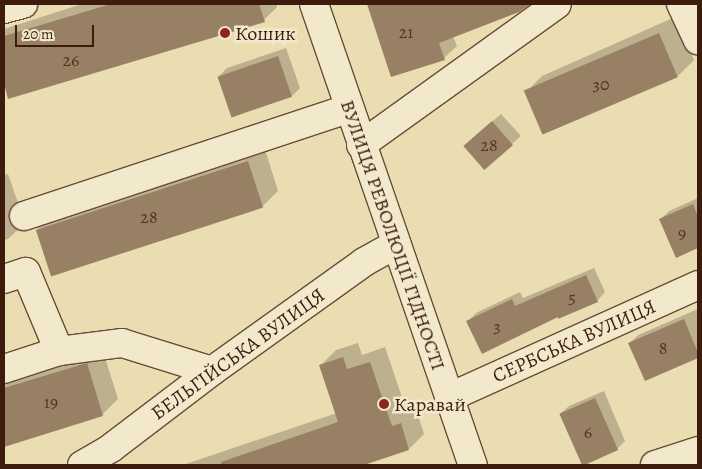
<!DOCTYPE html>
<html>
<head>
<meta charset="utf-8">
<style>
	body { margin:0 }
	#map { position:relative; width:702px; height:469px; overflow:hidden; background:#ebddb2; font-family:Alegreya,serif }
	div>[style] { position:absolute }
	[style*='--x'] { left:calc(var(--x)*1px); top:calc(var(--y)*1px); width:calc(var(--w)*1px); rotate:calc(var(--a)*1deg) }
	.shadow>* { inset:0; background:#0003 }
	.building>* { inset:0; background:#978063; transform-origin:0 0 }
	.roads { filter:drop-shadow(1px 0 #684c37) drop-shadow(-1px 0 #684c37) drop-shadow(0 1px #684c37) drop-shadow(0 -1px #684c37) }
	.minor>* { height:28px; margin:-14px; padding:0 14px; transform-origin:14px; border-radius:14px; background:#f2e9cd }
	.dots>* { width:14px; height:14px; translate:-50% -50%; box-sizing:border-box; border:2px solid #f2e9cd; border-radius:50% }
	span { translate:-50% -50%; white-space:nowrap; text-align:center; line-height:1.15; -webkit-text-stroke:5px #f2e9cd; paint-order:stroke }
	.number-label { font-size:18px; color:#543523 }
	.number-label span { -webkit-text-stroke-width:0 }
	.poi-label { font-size:20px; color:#3d1c0e }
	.left { translate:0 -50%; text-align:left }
	.street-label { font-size:20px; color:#3d1c0e }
	.frame { position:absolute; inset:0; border:5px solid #3d1c0e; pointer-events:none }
	.scale { position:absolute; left:15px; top:25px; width:79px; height:22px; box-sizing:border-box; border:2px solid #3d1c0e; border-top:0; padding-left:6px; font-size:15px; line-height:18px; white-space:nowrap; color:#3d1c0e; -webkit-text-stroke:4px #f2e9cd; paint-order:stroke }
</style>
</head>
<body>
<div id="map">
	<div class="shadow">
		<div style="clip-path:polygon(82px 4px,277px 4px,277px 7px,264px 20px,9px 97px,4px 79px,4px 29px)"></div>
		<div style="clip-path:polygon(368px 4px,521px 4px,511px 14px,453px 36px,457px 46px,444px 58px,391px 76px)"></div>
		<div style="clip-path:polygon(675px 17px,694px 60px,678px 76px,544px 134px,526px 92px,542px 76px)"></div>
		<div style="clip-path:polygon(286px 48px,300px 88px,292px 96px,219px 76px,227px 68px)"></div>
		<div style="clip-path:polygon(501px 114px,521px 136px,512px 144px,473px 138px)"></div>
		<div style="clip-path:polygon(264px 146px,278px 191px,262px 207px,37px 229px,53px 213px)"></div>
		<div style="clip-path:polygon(8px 174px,25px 223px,8px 239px,4px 240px,4px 175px)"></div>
		<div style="clip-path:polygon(698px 198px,698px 247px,677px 256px,661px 219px,669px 211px)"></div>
		<div style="clip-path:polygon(594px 268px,605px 292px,597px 301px,468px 321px,476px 313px,520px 292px,523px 298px)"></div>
		<div style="clip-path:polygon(698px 309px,698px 358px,645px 380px,629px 344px,638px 335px)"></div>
		<div style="clip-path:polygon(358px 343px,362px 355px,385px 347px,407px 412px,416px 409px,424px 434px,409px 449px,360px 465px,183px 465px,337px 413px,320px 366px,336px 350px)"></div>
		<div style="clip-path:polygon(102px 348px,118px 399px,102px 415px,4px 446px,4px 378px)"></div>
		<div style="clip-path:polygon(604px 391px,625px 441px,617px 449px,582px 465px,560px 414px,569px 406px)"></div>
	</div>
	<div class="building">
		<div style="clip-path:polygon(111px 4px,259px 4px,265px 22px,8px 99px,4px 83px,4px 36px)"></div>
		<div style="clip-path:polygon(367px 4px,531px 4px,519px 12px,439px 43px,445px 60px,391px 77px)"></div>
		<div style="left:659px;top:33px;width:48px;height:147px;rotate:67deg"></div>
		<div style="left:278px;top:56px;width:43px;height:64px;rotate:71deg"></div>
		<div style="left:492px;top:121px;width:32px;height:38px;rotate:49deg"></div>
		<div style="left:248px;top:161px;width:49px;height:223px;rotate:72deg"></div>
		<div style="clip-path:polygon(693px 204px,698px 217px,698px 248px,676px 258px,659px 219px)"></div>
		<div style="clip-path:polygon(586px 275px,598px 302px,558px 319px,558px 317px,482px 354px,466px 321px,512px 299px,515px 306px)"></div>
		<div style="clip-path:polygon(684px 319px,698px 353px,698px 358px,645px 381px,628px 343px)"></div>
		<div style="clip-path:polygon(343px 357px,347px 369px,370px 362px,392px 426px,401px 423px,409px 450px,364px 465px,221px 465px,221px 462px,338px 422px,319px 365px)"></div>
		<div style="clip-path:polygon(87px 363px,103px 416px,4px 447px,4px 388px)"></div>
		<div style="left:595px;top:398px;width:57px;height:39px;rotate:66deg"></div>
	</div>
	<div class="roads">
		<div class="minor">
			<div style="--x:314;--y:4;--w:488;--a:71"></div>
			<div style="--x:681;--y:4;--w:40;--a:65"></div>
			<div style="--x:4;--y:9;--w:20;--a:-15"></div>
			<div style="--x:361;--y:145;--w:241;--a:-35.7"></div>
			<div style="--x:24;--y:216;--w:343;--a:-18.3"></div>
			<div style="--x:4;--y:279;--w:23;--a:-18"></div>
			<div style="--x:26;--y:272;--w:86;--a:67.3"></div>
			<div style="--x:59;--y:351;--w:64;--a:-7.2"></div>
			<div style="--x:122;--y:343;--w:94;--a:17.3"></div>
			<div style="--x:4;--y:369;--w:58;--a:-18.1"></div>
			<div style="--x:450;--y:397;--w:272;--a:-24.3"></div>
			<div style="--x:82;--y:465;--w:34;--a:-30"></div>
			<div style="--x:111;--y:448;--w:127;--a:-37.3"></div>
			<div style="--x:212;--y:371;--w:187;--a:-35.6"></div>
			<div style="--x:364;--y:262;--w:37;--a:-29"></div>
			<div style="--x:655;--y:465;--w:45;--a:-18"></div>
		</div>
	</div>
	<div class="dots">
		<div style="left:225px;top:33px;background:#8f2418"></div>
		<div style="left:384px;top:404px;background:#8f2418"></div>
	</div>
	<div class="number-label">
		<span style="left:406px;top:32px">21</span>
		<span style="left:71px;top:60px">26</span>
		<span style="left:601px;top:84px">30</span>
		<span style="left:489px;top:145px">28</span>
		<span style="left:149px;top:217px">28</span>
		<span style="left:682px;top:233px">9</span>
		<span style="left:572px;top:297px">5</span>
		<span style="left:497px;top:326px">3</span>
		<span style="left:663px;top:348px">8</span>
		<span style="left:51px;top:402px">19</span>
		<span style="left:588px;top:432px">6</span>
	</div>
	<div class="poi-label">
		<span class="left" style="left:235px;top:33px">Кошик</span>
		<span class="left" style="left:394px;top:404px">Каравай</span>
	</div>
	<div class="street-label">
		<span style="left:393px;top:235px;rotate:71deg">ВУЛИЦЯ РЕВОЛЮЦІЇ ГІДНОСТІ</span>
		<span style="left:574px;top:341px;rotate:-24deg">СЕРБСЬКА ВУЛИЦЯ</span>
		<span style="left:238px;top:354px;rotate:-36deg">БЕЛЬГІЙСЬКА ВУЛИЦЯ</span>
	</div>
	<div class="frame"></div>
	<div class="scale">20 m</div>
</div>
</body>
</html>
